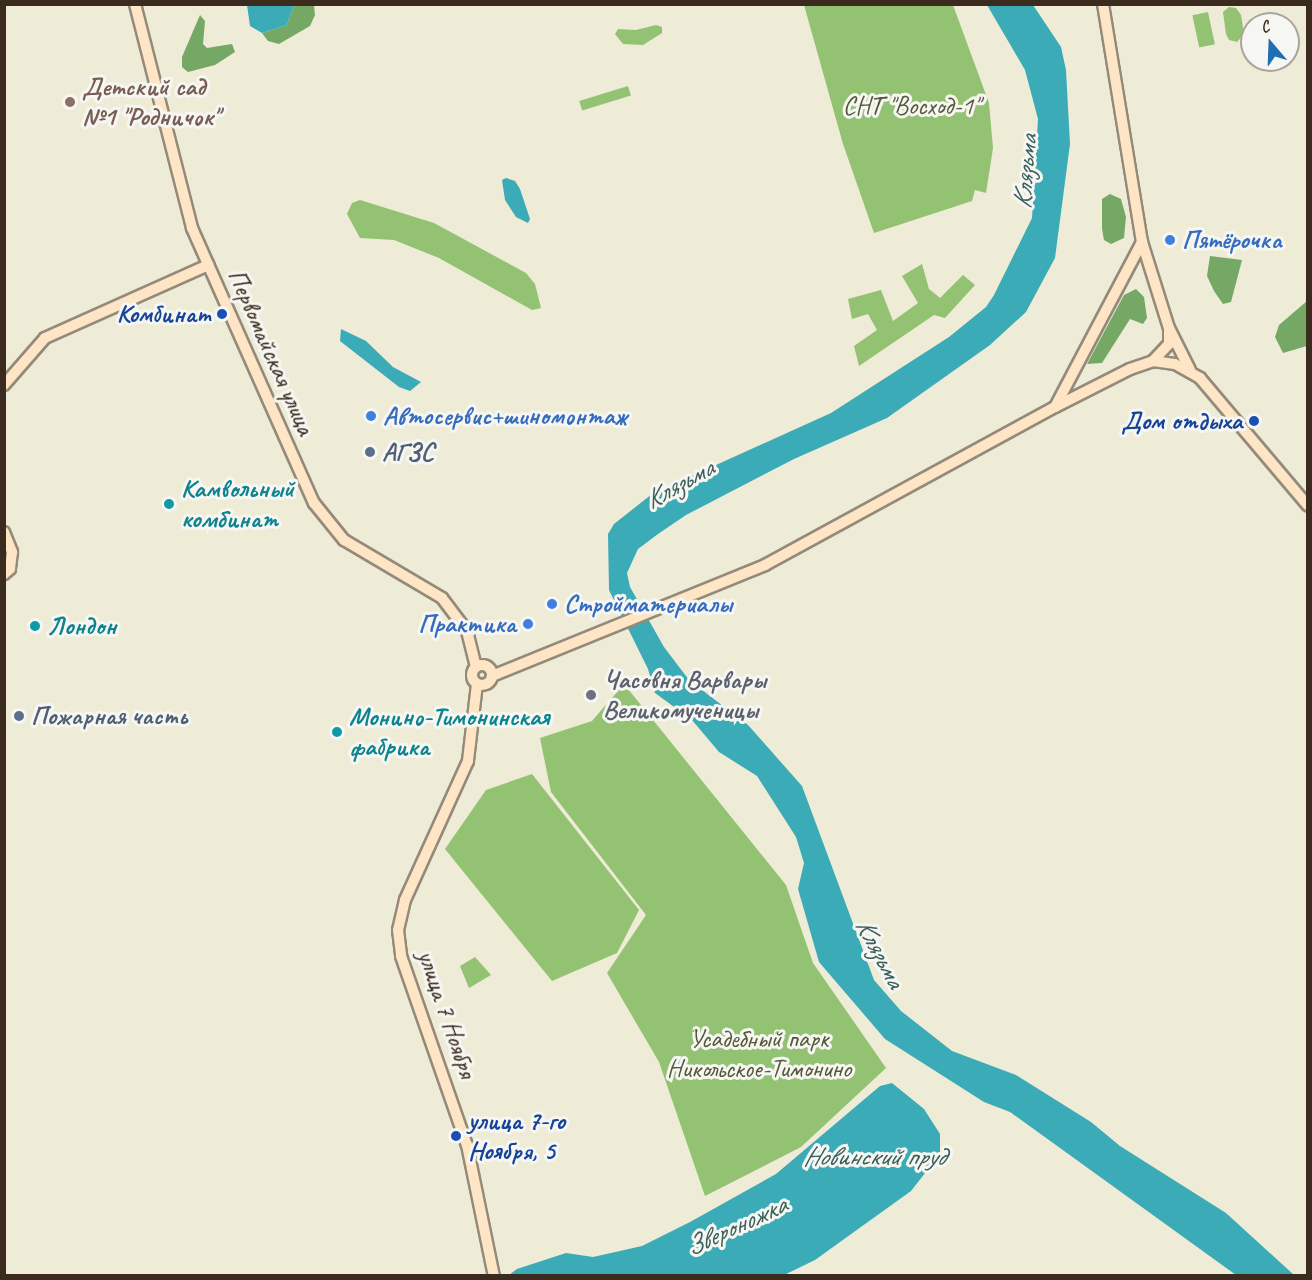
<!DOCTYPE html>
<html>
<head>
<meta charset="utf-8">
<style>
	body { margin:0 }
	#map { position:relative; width:1312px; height:1280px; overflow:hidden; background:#eeebd7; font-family:Caveat,sans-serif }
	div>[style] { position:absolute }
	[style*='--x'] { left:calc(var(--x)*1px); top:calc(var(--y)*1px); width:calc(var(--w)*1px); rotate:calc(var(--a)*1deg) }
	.green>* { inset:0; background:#92c272; transform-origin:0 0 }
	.forest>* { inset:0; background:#75a864 }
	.water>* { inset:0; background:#3babb7 }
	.roads { filter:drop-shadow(2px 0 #948a7a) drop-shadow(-2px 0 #948a7a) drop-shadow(0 2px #948a7a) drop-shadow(0 -2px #948a7a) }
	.secondary>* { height:10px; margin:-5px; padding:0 5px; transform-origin:5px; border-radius:5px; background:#fde5c5 }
	.secondary>.ring { margin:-5px; padding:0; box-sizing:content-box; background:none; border:10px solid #fde5c5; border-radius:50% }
	.dots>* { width:16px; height:16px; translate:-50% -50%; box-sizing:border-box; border:3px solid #f6f6f2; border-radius:50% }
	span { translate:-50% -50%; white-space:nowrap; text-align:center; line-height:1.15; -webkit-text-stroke:6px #f6f6f2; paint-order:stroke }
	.education-label { font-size:26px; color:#785e54; font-weight:700 }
	.left { translate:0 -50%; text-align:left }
	.park-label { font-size:26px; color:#555837 }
	.shop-label { font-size:26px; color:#366cbe; font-weight:700 }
	.right { translate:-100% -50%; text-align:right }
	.transit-label { font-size:26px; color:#164399; font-weight:700 }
	.street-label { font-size:26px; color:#3b2a1e }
	.service-label { font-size:26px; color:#4e5e75; font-weight:700 }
	.culture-label { font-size:26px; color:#0d838f; font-weight:700 }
	.worship-label { font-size:26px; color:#5b616d; font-weight:700 }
	.water-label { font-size:27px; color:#3b5e5b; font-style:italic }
	.frame { position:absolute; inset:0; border:6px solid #3b2a1e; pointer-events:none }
	.north { position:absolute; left:1240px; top:12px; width:60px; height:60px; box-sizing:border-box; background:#f6f6f2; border:2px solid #aba49d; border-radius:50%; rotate:341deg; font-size:16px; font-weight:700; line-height:24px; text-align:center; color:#3b2a1e }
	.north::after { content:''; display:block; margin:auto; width:21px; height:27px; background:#1f6fb2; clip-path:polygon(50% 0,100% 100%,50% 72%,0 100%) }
</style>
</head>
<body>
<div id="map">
	<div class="green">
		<div style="clip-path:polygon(804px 5px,953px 5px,989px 103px,993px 148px,986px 193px,975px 190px,972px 201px,874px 233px,843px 144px)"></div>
		<div style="clip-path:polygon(1229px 7px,1236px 8px,1241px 15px,1244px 34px,1237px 42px,1229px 40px,1226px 34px,1223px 12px)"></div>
		<div style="left:1208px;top:12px;width:33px;height:16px;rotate:78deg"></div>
		<div style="clip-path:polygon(656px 25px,662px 27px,662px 33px,643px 45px,623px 44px,615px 34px,618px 29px,636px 30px)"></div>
		<div style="left:628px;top:86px;width:10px;height:51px;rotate:73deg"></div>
		<div style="clip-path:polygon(360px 200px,434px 223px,526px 273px,535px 284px,541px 308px,532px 310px,439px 258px,394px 240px,360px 238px,347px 214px,352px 203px)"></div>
		<div style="clip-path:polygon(922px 264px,929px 289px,940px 298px,963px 275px,975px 285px,945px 318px,934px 315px,859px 366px,854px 346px,877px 330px,868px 314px,852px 319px,848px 299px,881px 290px,893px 321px,918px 303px,902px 276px)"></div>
		<div style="clip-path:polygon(624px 684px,786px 885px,813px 963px,886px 1068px,801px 1147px,705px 1196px,659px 1062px,607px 973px,646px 915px,551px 792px,540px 738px,592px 721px)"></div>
		<div style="clip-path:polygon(532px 774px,639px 910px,617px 953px,552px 981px,445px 849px,486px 790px)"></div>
		<div style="clip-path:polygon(475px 957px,491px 975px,469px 988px,460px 966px)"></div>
	</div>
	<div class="forest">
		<div style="clip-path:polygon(294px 5px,314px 5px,315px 15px,310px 26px,279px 44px,268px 41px,262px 33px,287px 25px)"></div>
		<div style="clip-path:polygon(200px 15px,205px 21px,203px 44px,207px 48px,232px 44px,235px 52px,215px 65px,188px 72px,182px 67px,182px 57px)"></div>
		<div style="clip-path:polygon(1110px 194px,1121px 199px,1126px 217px,1124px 238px,1111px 244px,1104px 240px,1102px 229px,1102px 199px)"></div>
		<div style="clip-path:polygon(1210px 256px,1242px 260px,1231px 302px,1223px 304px,1214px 291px,1207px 276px)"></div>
		<div style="clip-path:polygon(1136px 289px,1144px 297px,1147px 318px,1143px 324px,1130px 319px,1102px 363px,1087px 364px,1124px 295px)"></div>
		<div style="clip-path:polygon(1307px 301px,1307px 346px,1283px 353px,1275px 337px,1279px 325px)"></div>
	</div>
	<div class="water">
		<div style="clip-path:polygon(247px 5px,247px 4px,294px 5px,287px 25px,262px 33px,250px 26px)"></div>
		<div style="clip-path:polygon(987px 5px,1033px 5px,1061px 47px,1066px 70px,1070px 144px,1055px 258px,1026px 312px,990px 345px,887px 418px,794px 459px,686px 515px,658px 534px,638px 549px,627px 573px,630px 587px,664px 647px,689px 680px,748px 725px,802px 786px,874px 980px,901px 1011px,952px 1051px,1016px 1075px,1091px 1122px,1120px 1146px,1226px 1213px,1294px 1275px,1236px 1275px,1010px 1112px,984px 1102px,885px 1039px,819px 962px,798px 889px,804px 863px,796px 837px,757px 776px,719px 752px,692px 720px,655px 693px,648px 669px,609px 590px,608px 534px,614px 524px,652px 494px,831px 413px,949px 337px,986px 307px,994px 295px,1032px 218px,1038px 119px,1025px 70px)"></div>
		<div style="clip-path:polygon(506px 178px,515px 181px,520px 189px,530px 219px,528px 223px,516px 217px,505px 200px,502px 180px)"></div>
		<div style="clip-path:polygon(341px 329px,366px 341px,393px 367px,421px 382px,410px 391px,399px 387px,340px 341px)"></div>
		<div style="clip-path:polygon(892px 1083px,924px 1109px,940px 1134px,940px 1154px,911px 1191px,815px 1260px,782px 1276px,509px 1275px,517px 1269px,566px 1253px,593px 1257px,642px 1246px,690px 1222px,776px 1174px,880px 1086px)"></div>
	</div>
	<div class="roads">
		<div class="secondary">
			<div style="--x:135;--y:4;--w:231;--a:75.7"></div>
			<div style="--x:192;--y:228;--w:301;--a:66.1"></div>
			<div style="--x:314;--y:503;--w:48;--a:51"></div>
			<div style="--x:344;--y:540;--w:114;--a:30.6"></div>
			<div style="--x:442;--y:598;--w:41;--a:52.9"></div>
			<div style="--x:467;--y:631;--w:37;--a:76"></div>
			<div style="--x:1103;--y:4;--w:241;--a:80.7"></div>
			<div style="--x:1142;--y:242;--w:90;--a:72.6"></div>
			<div style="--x:1169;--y:328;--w:47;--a:63.4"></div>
			<div style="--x:1153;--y:361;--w:23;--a:-47"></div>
			<div style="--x:1169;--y:344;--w:13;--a:-90"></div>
			<div style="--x:4;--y:385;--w:62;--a:-48.9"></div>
			<div style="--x:45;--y:338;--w:179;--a:-24.1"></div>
			<div style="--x:1055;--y:407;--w:187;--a:-62.2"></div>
			<div style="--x:4;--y:532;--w:22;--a:68"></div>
			<div style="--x:12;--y:552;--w:17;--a:97"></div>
			<div style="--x:10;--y:569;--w:8;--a:140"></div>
			<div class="ring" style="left:472px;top:665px;width:10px;height:10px"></div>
			<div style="--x:492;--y:676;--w:295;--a:-22.1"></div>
			<div style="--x:765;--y:565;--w:330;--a:-28.6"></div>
			<div style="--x:1055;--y:407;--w:84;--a:-26.9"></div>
			<div style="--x:1130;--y:369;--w:24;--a:-19"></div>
			<div style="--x:1153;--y:361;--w:22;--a:8"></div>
			<div style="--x:1175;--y:364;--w:29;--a:29"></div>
			<div style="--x:1200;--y:378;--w:167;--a:49.8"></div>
			<div style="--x:477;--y:684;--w:78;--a:96.7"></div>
			<div style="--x:468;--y:761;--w:153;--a:114.4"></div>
			<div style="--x:405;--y:900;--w:31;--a:103"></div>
			<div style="--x:398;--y:930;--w:26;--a:83"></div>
			<div style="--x:401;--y:956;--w:200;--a:70.8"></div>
			<div style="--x:467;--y:1145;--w:134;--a:78.4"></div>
		</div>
	</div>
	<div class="dots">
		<div style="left:70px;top:102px;background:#8d6e63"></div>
		<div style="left:1170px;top:240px;background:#3f7fe0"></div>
		<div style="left:222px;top:314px;background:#1a4fb4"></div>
		<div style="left:371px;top:416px;background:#3f7fe0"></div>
		<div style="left:1254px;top:421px;background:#1a4fb4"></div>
		<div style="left:370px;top:452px;background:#5c6f8a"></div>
		<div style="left:169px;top:504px;background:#0f9aa8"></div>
		<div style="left:552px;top:604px;background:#3f7fe0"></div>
		<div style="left:528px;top:624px;background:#3f7fe0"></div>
		<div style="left:35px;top:626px;background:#0f9aa8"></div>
		<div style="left:591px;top:695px;background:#6b7280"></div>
		<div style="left:19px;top:716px;background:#5c6f8a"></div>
		<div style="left:337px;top:732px;background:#0f9aa8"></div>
		<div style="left:456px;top:1136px;background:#1a4fb4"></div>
	</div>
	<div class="education-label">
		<span class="left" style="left:82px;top:102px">Детский сад<br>№1 "Родничок"</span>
	</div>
	<div class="park-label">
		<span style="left:911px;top:106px">СНТ "Восход-1"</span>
		<span style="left:759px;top:1054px">Усадебный парк<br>Никольское-Тимонино</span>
	</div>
	<div class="shop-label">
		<span class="left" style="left:1182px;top:240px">Пятёрочка</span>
		<span class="left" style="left:383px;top:416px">Автосервис+шиномонтаж</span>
		<span class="left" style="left:564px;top:604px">Стройматериалы</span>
		<span class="right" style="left:516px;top:624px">Практика</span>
	</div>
	<div class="transit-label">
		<span class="right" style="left:210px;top:314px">Комбинат</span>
		<span class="right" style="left:1242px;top:421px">Дом отдыха</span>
		<span class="left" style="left:468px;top:1136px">улица 7-го<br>Ноября, 5</span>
	</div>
	<div class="street-label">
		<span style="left:271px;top:352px;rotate:66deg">Первомайская улица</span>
		<span style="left:447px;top:1014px;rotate:71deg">улица 7 Ноября</span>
	</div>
	<div class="service-label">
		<span class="left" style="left:382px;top:452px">АГЗС</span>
		<span class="left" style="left:31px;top:716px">Пожарная часть</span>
	</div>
	<div class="culture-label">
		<span class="left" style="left:181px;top:504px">Камвольный<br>комбинат</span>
		<span class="left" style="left:47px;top:626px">Лондон</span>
		<span class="left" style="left:349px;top:732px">Монино-Тимонинская<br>фабрика</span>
	</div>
	<div class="worship-label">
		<span class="left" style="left:603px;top:695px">Часовня Варвары<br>Великомученицы</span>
	</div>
	<div class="water-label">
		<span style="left:1025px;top:172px;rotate:-85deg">Клязьма</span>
		<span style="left:679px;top:484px;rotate:-29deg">Клязьма</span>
		<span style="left:880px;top:953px;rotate:62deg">Клязьма</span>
		<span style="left:874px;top:1157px">Новинский пруд</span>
		<span style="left:736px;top:1226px;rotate:-25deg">Звероножка</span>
	</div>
	<div class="frame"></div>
	<div class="north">С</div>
</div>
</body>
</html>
